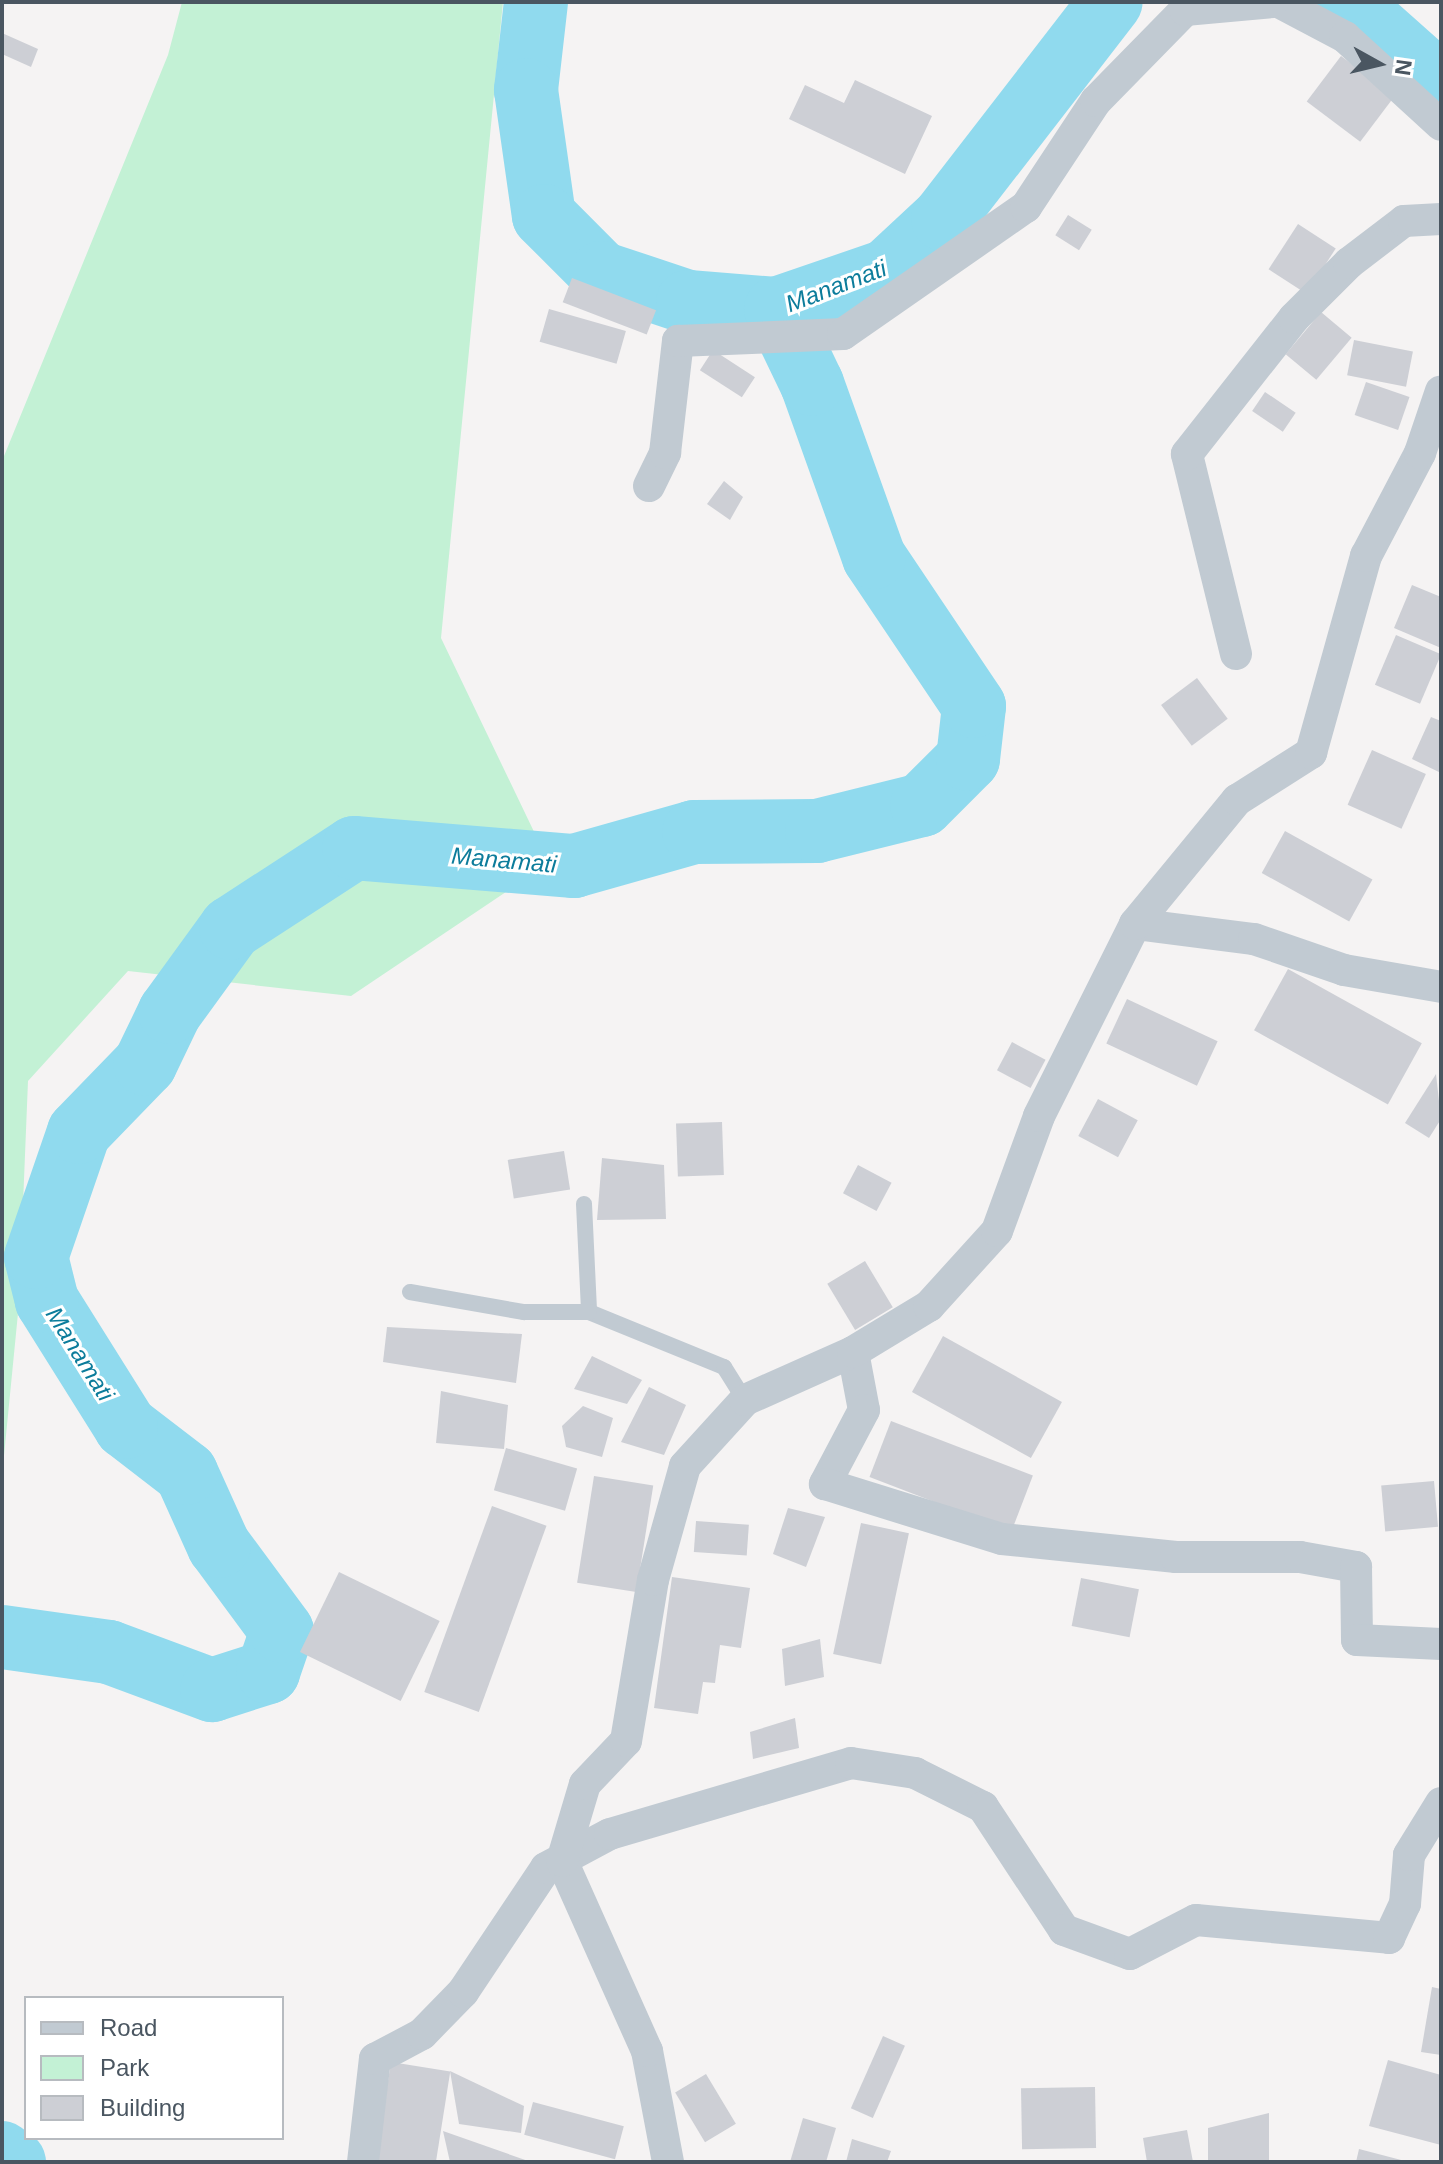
<!DOCTYPE html>
<html>
<head>
<meta charset="utf-8">
<style>
	body { margin:0 }
	#map { position:relative; width:1443px; height:2164px; overflow:hidden; background:#f5f3f3; font-family:Arial,sans-serif }
	div>[style] { position:absolute }
	[style*='--x'] { left:calc(var(--x)*1px); top:calc(var(--y)*1px); width:calc(var(--w)*1px); rotate:calc(var(--a)*1deg) }
	.green>* { inset:0; background:#c3f1d5 }
	.river>* { height:64px; margin:-32px; padding:0 32px; transform-origin:32px; border-radius:32px; background:#90daee }
	.building>* { inset:0; background:#cdcfd5; transform-origin:0 0 }
	.service>* { height:16px; margin:-8px; padding:0 8px; transform-origin:8px; border-radius:8px; background:#c1cad2 }
	.minor>* { height:32px; margin:-16px; padding:0 16px; transform-origin:16px; border-radius:16px; background:#c1cad2 }
	span { translate:-50% -50%; white-space:nowrap; text-align:center; line-height:1.15; -webkit-text-stroke:6px #fff; paint-order:stroke }
	.water-label { font-size:24px; color:#0c7c9b; font-style:italic }
	.frame { position:absolute; inset:0; border:4px solid #4a5661; pointer-events:none }
	.legend { position:absolute; left:24px; top:1996px; width:260px; height:144px; box-sizing:border-box; background:#fff; border:2px solid #b7bbc0; margin:0; padding:10px 14px; list-style:none; font-size:24px; color:#4a5661 }
	.legend li { display:flex; align-items:center; gap:16px; height:40px }
	.legend b { width:40px; border:2px solid #b7bbc0 }
	.north { position:absolute; left:1339px; top:24px; width:80px; height:80px; -webkit-text-stroke:6px #fff; paint-order:stroke; rotate:98deg; font-size:22px; font-weight:700; line-height:32px; text-align:center; color:#4a5661 }
	.north::after { content:''; display:block; margin:auto; width:28px; height:36px; background:#4a5661; clip-path:polygon(50% 0,100% 100%,50% 72%,0 100%) }
</style>
</head>
<body>
<div id="map">
	<div class="green">
		<div style="clip-path:polygon(182px 2px,503px 2px,441px 638px,549px 863px,351px 996px,128px 971px,28px 1081px,19px 1303px,2px 1476px,2px 461px,168px 55px)"></div>
	</div>
	<div class="river">
		<div style="--x:536;--y:2;--w:89;--a:96.5"></div>
		<div style="--x:526;--y:90;--w:127;--a:81.9"></div>
		<div style="--x:544;--y:216;--w:81;--a:45"></div>
		<div style="--x:601;--y:273;--w:92;--a:18.4"></div>
		<div style="--x:688;--y:302;--w:88;--a:4.5"></div>
		<div style="--x:1348;--y:2;--w:125;--a:41.7"></div>
		<div style="--x:2;--y:1637;--w:108;--a:8"></div>
		<div style="--x:109;--y:1652;--w:110;--a:20.3"></div>
		<div style="--x:212;--y:1690;--w:59;--a:-17.8"></div>
		<div style="--x:268;--y:1672;--w:43;--a:-71.1"></div>
		<div style="--x:282;--y:1631;--w:106;--a:-126.5"></div>
		<div style="--x:219;--y:1546;--w:80;--a:-114.3"></div>
		<div style="--x:186;--y:1473;--w:76;--a:-142.5"></div>
		<div style="--x:126;--y:1427;--w:149;--a:-122.1"></div>
		<div style="--x:47;--y:1301;--w:45;--a:-104"></div>
		<div style="--x:36;--y:1257;--w:132;--a:-71"></div>
		<div style="--x:79;--y:1132;--w:95;--a:-45.9"></div>
		<div style="--x:145;--y:1064;--w:58;--a:-64.3"></div>
		<div style="--x:170;--y:1012;--w:104;--a:-54"></div>
		<div style="--x:231;--y:928;--w:147;--a:-33"></div>
		<div style="--x:354;--y:848;--w:221;--a:4.7"></div>
		<div style="--x:574;--y:866;--w:125;--a:-15.8"></div>
		<div style="--x:694;--y:832;--w:123;--a:-0.5"></div>
		<div style="--x:817;--y:831;--w:108;--a:-13.9"></div>
		<div style="--x:922;--y:805;--w:65;--a:-45"></div>
		<div style="--x:968;--y:759;--w:53;--a:-83.5"></div>
		<div style="--x:974;--y:706;--w:179;--a:-123.9"></div>
		<div style="--x:874;--y:557;--w:184;--a:-109.7"></div>
		<div style="--x:812;--y:384;--w:83;--a:-115.6"></div>
		<div style="--x:776;--y:309;--w:117;--a:-18.9"></div>
		<div style="--x:887;--y:271;--w:76;--a:-42.9"></div>
		<div style="--x:943;--y:219;--w:274;--a:-52.3"></div>
		<div style="--x:2;--y:2153;--w:15;--a:37"></div>
	</div>
	<div class="building">
		<div style="clip-path:polygon(2px 33px,38px 49px,31px 67px,2px 54px)"></div>
		<div style="left:1341px;top:56px;width:67px;height:57px;rotate:37deg"></div>
		<div style="clip-path:polygon(855px 80px,932px 116px,905px 174px,789px 119px,805px 85px,844px 103px)"></div>
		<div style="left:1068px;top:215px;width:28px;height:24px;rotate:32deg"></div>
		<div style="left:1298px;top:224px;width:45px;height:54px;rotate:33deg"></div>
		<div style="left:572px;top:278px;width:90px;height:26px;rotate:21deg"></div>
		<div style="left:549px;top:309px;width:80px;height:34px;rotate:16deg"></div>
		<div style="left:1321px;top:312px;width:40px;height:55px;rotate:40deg"></div>
		<div style="left:1354px;top:340px;width:60px;height:36px;rotate:11deg"></div>
		<div style="left:713px;top:350px;width:50px;height:24px;rotate:33deg"></div>
		<div style="left:1366px;top:382px;width:46px;height:35px;rotate:19deg"></div>
		<div style="left:1265px;top:392px;width:37px;height:23px;rotate:34deg"></div>
		<div style="clip-path:polygon(724px 481px,743px 497px,730px 520px,707px 504px)"></div>
		<div style="clip-path:polygon(1412px 585px,1441px 597px,1441px 648px,1394px 628px)"></div>
		<div style="left:1396px;top:635px;width:49px;height:54px;rotate:23deg"></div>
		<div style="left:1197px;top:678px;width:51px;height:45px;rotate:53deg"></div>
		<div style="clip-path:polygon(1431px 717px,1441px 721px,1441px 773px,1412px 759px)"></div>
		<div style="left:1372px;top:750px;width:59px;height:60px;rotate:24deg"></div>
		<div style="left:1285px;top:831px;width:100px;height:48px;rotate:29deg"></div>
		<div style="left:1288px;top:969px;width:153px;height:70px;rotate:29deg"></div>
		<div style="left:1127px;top:999px;width:100px;height:49px;rotate:25deg"></div>
		<div style="left:1012px;top:1042px;width:38px;height:32px;rotate:28deg"></div>
		<div style="clip-path:polygon(1436px 1074px,1441px 1119px,1429px 1138px,1405px 1123px)"></div>
		<div style="left:1098px;top:1099px;width:45px;height:42px;rotate:28deg"></div>
		<div style="left:722px;top:1122px;width:53px;height:46px;rotate:88deg"></div>
		<div style="left:564px;top:1151px;width:39px;height:57px;rotate:81deg"></div>
		<div style="clip-path:polygon(602px 1158px,664px 1165px,666px 1219px,597px 1220px)"></div>
		<div style="left:858px;top:1165px;width:38px;height:32px;rotate:28deg"></div>
		<div style="left:865px;top:1261px;width:54px;height:44px;rotate:59deg"></div>
		<div style="clip-path:polygon(387px 1327px,522px 1334px,516px 1383px,383px 1362px)"></div>
		<div style="left:943px;top:1336px;width:136px;height:64px;rotate:29deg"></div>
		<div style="clip-path:polygon(592px 1356px,642px 1380px,627px 1404px,574px 1389px)"></div>
		<div style="clip-path:polygon(649px 1387px,686px 1405px,664px 1455px,621px 1442px)"></div>
		<div style="clip-path:polygon(441px 1391px,508px 1405px,504px 1449px,436px 1443px)"></div>
		<div style="clip-path:polygon(583px 1406px,613px 1418px,602px 1457px,566px 1447px,562px 1426px)"></div>
		<div style="left:891px;top:1421px;width:152px;height:60px;rotate:21deg"></div>
		<div style="left:506px;top:1448px;width:74px;height:44px;rotate:16deg"></div>
		<div style="left:594px;top:1476px;width:60px;height:108px;rotate:9deg"></div>
		<div style="left:1434px;top:1481px;width:46px;height:53px;rotate:85deg"></div>
		<div style="left:492px;top:1506px;width:58px;height:198px;rotate:20deg"></div>
		<div style="clip-path:polygon(788px 1508px,825px 1517px,806px 1567px,773px 1554px)"></div>
		<div style="left:696px;top:1521px;width:53px;height:31px;rotate:4deg"></div>
		<div style="left:861px;top:1523px;width:49px;height:134px;rotate:12deg"></div>
		<div style="left:339px;top:1572px;width:112px;height:89px;rotate:26deg"></div>
		<div style="clip-path:polygon(672px 1577px,750px 1588px,741px 1648px,720px 1645px,715px 1683px,703px 1682px,698px 1714px,654px 1708px)"></div>
		<div style="left:1081px;top:1578px;width:59px;height:49px;rotate:11deg"></div>
		<div style="clip-path:polygon(820px 1639px,824px 1677px,785px 1686px,782px 1649px)"></div>
		<div style="clip-path:polygon(795px 1718px,799px 1748px,753px 1759px,750px 1732px)"></div>
		<div style="clip-path:polygon(1432px 1987px,1441px 1989px,1441px 2055px,1421px 2052px)"></div>
		<div style="left:883px;top:2036px;width:24px;height:79px;rotate:24deg"></div>
		<div style="clip-path:polygon(1388px 2060px,1441px 2075px,1441px 2145px,1369px 2126px)"></div>
		<div style="left:391px;top:2062px;width:60px;height:99px;rotate:9deg"></div>
		<div style="clip-path:polygon(450px 2071px,524px 2106px,521px 2133px,459px 2124px)"></div>
		<div style="left:706px;top:2074px;width:58px;height:36px;rotate:59deg"></div>
		<div style="left:1095px;top:2087px;width:61px;height:74px;rotate:89deg"></div>
		<div style="left:533px;top:2102px;width:94px;height:34px;rotate:15deg"></div>
		<div style="clip-path:polygon(1269px 2113px,1269px 2162px,1208px 2162px,1208px 2128px)"></div>
		<div style="clip-path:polygon(803px 2118px,836px 2128px,826px 2162px,790px 2162px)"></div>
		<div style="clip-path:polygon(1187px 2130px,1193px 2162px,1147px 2162px,1143px 2138px)"></div>
		<div style="clip-path:polygon(443px 2131px,531px 2162px,450px 2162px)"></div>
		<div style="clip-path:polygon(852px 2139px,891px 2151px,887px 2162px,846px 2162px)"></div>
		<div style="clip-path:polygon(1359px 2149px,1405px 2161px,1405px 2162px,1356px 2162px)"></div>
	</div>
	<div class="service">
		<div style="--x:584;--y:1204;--w:108;--a:87.3"></div>
		<div style="--x:589;--y:1312;--w:146;--a:22.2"></div>
		<div style="--x:724;--y:1367;--w:39;--a:58"></div>
		<div style="--x:410;--y:1292;--w:116;--a:10"></div>
		<div style="--x:524;--y:1312;--w:65;--a:0"></div>
	</div>
	<div class="minor">
		<div style="--x:1279;--y:2;--w:75;--a:27.9"></div>
		<div style="--x:1345;--y:37;--w:130;--a:42.5"></div>
		<div style="--x:649;--y:486;--w:37;--a:-64"></div>
		<div style="--x:665;--y:453;--w:113;--a:-83.4"></div>
		<div style="--x:678;--y:341;--w:165;--a:-2.4"></div>
		<div style="--x:843;--y:334;--w:223;--a:-34.8"></div>
		<div style="--x:1026;--y:207;--w:127;--a:-56.6"></div>
		<div style="--x:1096;--y:101;--w:127;--a:-45.6"></div>
		<div style="--x:1185;--y:10;--w:88;--a:-5.2"></div>
		<div style="--x:1236;--y:654;--w:206;--a:-103.8"></div>
		<div style="--x:1187;--y:454;--w:173;--a:-51.8"></div>
		<div style="--x:1294;--y:318;--w:78;--a:-45"></div>
		<div style="--x:1349;--y:263;--w:69;--a:-37.4"></div>
		<div style="--x:1404;--y:221;--w:37;--a:-3"></div>
		<div style="--x:1135;--y:924;--w:120;--a:7.2"></div>
		<div style="--x:1254;--y:939;--w:95;--a:19"></div>
		<div style="--x:1344;--y:970;--w:98;--a:9.9"></div>
		<div style="--x:853;--y:1352;--w:59;--a:79.3"></div>
		<div style="--x:864;--y:1410;--w:84;--a:117.8"></div>
		<div style="--x:825;--y:1484;--w:185;--a:17.3"></div>
		<div style="--x:1002;--y:1539;--w:175;--a:5.9"></div>
		<div style="--x:1176;--y:1557;--w:124;--a:0"></div>
		<div style="--x:1300;--y:1557;--w:57;--a:10.1"></div>
		<div style="--x:1356;--y:1567;--w:73;--a:89.2"></div>
		<div style="--x:1357;--y:1640;--w:84;--a:2.7"></div>
		<div style="--x:363;--y:2162;--w:104;--a:-83.4"></div>
		<div style="--x:375;--y:2059;--w:53;--a:-28"></div>
		<div style="--x:422;--y:2034;--w:59;--a:-45.7"></div>
		<div style="--x:463;--y:1992;--w:149;--a:-56.2"></div>
		<div style="--x:546;--y:1868;--w:72;--a:-28"></div>
		<div style="--x:610;--y:1834;--w:251;--a:-16.4"></div>
		<div style="--x:851;--y:1763;--w:65;--a:8.9"></div>
		<div style="--x:915;--y:1773;--w:76;--a:26.6"></div>
		<div style="--x:983;--y:1807;--w:147;--a:56.6"></div>
		<div style="--x:1064;--y:1930;--w:70;--a:20"></div>
		<div style="--x:1130;--y:1954;--w:74;--a:-27.3"></div>
		<div style="--x:1196;--y:1920;--w:194;--a:5.3"></div>
		<div style="--x:1389;--y:1938;--w:38;--a:-65"></div>
		<div style="--x:1405;--y:1904;--w:49;--a:-85.3"></div>
		<div style="--x:1409;--y:1855;--w:61;--a:-58.4"></div>
		<div style="--x:668;--y:2162;--w:113;--a:-100.7"></div>
		<div style="--x:647;--y:2051;--w:208;--a:-114.1"></div>
		<div style="--x:562;--y:1861;--w:80;--a:-73.4"></div>
		<div style="--x:585;--y:1784;--w:59;--a:-46.4"></div>
		<div style="--x:626;--y:1741;--w:163;--a:-80.5"></div>
		<div style="--x:653;--y:1580;--w:118;--a:-74.3"></div>
		<div style="--x:685;--y:1466;--w:89;--a:-47.7"></div>
		<div style="--x:745;--y:1400;--w:118;--a:-24"></div>
		<div style="--x:853;--y:1352;--w:89;--a:-31.2"></div>
		<div style="--x:929;--y:1306;--w:101;--a:-47.8"></div>
		<div style="--x:997;--y:1231;--w:122;--a:-69.9"></div>
		<div style="--x:1039;--y:1116;--w:215;--a:-63.4"></div>
		<div style="--x:1135;--y:924;--w:161;--a:-50.6"></div>
		<div style="--x:1237;--y:800;--w:88;--a:-32.4"></div>
		<div style="--x:1311;--y:753;--w:205;--a:-74.4"></div>
		<div style="--x:1366;--y:556;--w:116;--a:-62.3"></div>
		<div style="--x:1420;--y:453;--w:65;--a:-71.3"></div>
	</div>
	<div class="water-label">
		<span style="left:836px;top:286px;rotate:-21deg">Manamati</span>
		<span style="left:504px;top:860px;rotate:5deg">Manamati</span>
		<span style="left:80px;top:1354px;rotate:58deg">Manamati</span>
	</div>
	<div class="frame"></div>
	<ul class="legend">
	<li><b style="height:10px;background:#c1cad2"></b>Road</li>
	<li><b style="height:22px;background:#c3f1d5"></b>Park</li>
	<li><b style="height:22px;background:#cdcfd5"></b>Building</li>
	</ul>
	<div class="north">N</div>
</div>
</body>
</html>
